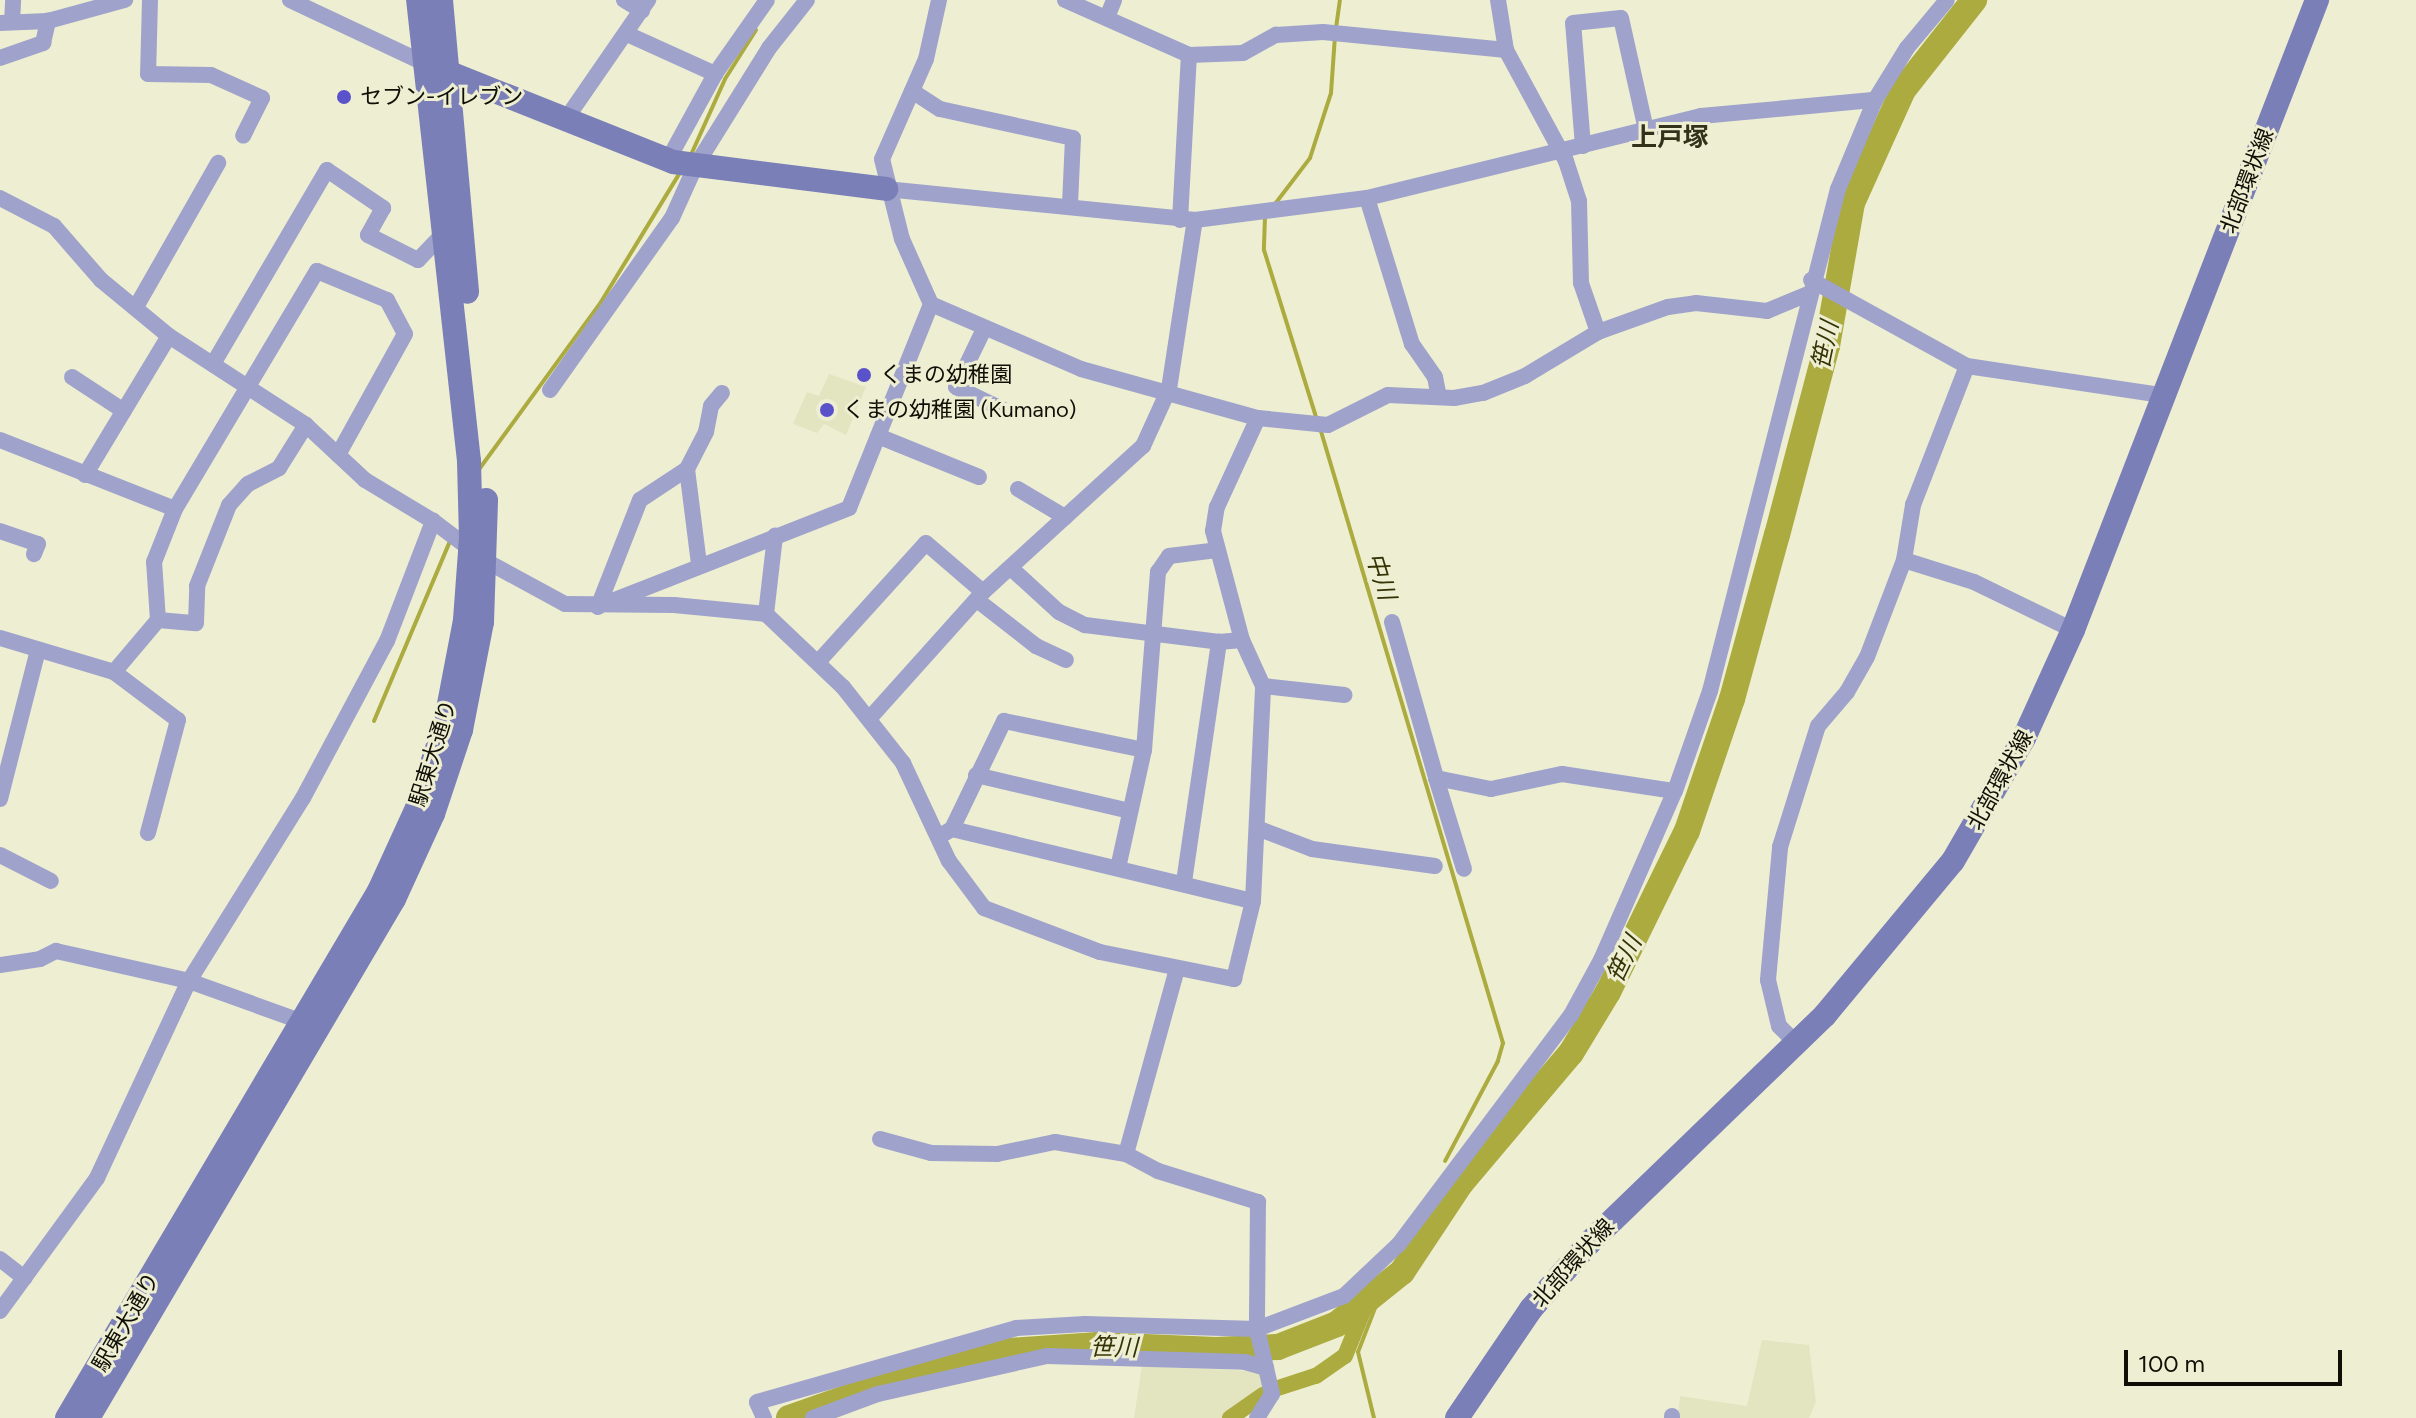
<!DOCTYPE html>
<html>
<head>
<meta charset="utf-8">
<style>
	body { margin:0 }
	#map { position:relative; width:2416px; height:1418px; overflow:hidden; background:#eeeed2; font-family:Figtree,"Noto Sans JP",sans-serif }
	div>[style] { position:absolute }
	[style*='--x'] { left:calc(var(--x)*1px); top:calc(var(--y)*1px); width:calc(var(--w)*1px); rotate:calc(var(--a)*1deg) }
	.built>* { inset:0; background:#e3e4c0 }
	.stream>* { height:4px; margin:-2px; padding:0 2px; transform-origin:2px; border-radius:2px; background:#acab40 }
	.canal>* { height:16px; margin:-8px; padding:0 8px; transform-origin:8px; border-radius:8px; background:#acab40 }
	.river>* { height:26px; margin:-13px; padding:0 13px; transform-origin:13px; border-radius:13px; background:#acab40 }
	.street>* { height:16px; margin:-8px; padding:0 8px; transform-origin:8px; border-radius:8px; background:#9fa3cb }
	.secondary>* { height:24px; margin:-12px; padding:0 12px; transform-origin:12px; border-radius:12px; background:#7b7fb8 }
	.dots>* { width:22px; height:22px; translate:-50% -50%; box-sizing:border-box; border:4px solid #eeeed2; border-radius:50% }
	span { translate:-50% -50%; white-space:nowrap; text-align:center; line-height:1.15; -webkit-text-stroke:6px #eeeed2; paint-order:stroke }
	.poi-label { font-size:22px; color:#0f0f06 }
	.left { translate:0 -50%; text-align:left }
	.street-label { font-size:22px; color:#0f0f06 }
	.water-label { font-size:24px; color:#353406; font-style:italic }
	.quarter-label { font-size:26px; color:#32321b; font-weight:700 }
	.scale { position:absolute; left:2124px; top:1350px; width:218px; height:36px; box-sizing:border-box; border:4px solid #0f0f06; border-top:0; padding-left:10px; font-size:24px; line-height:28px; white-space:nowrap; color:#0f0f06; -webkit-text-stroke:6px #eeeed2; paint-order:stroke }
</style>
</head>
<body>
<div id="map">
	<div class="built">
		<div style="clip-path:polygon(829px 374px,866px 387px,846px 435px,824px 424px,817px 433px,793px 424px,807px 392px,819px 396px)"></div>
		<div style="clip-path:polygon(1762px 1340px,1809px 1345px,1816px 1402px,1809px 1418px,1678px 1418px,1680px 1396px,1747px 1406px)"></div>
		<div style="clip-path:polygon(1142px 1366px,1252px 1371px,1260px 1374px,1266px 1391px,1227px 1418px,1134px 1418px)"></div>
	</div>
	<div class="stream">
		<div style="--x:1336;--y:28;--w:28;--a:-82"></div>
		<div style="--x:690;--y:157;--w:85;--a:-65.8"></div>
		<div style="--x:725;--y:79;--w:58;--a:-57.7"></div>
		<div style="--x:1275;--y:204;--w:58;--a:-52.7"></div>
		<div style="--x:1310;--y:158;--w:68;--a:-72.1"></div>
		<div style="--x:1331;--y:93;--w:57;--a:-86"></div>
		<div style="--x:1265;--y:217;--w:33;--a:92"></div>
		<div style="--x:1264;--y:250;--w:178;--a:72.7"></div>
		<div style="--x:1320;--y:428;--w:642;--a:73.43"></div>
		<div style="--x:1503;--y:1043;--w:19;--a:106"></div>
		<div style="--x:1498;--y:1061;--w:113;--a:117.9"></div>
		<div style="--x:480;--y:468;--w:205;--a:-53.9"></div>
		<div style="--x:601;--y:302;--w:153;--a:-58.6"></div>
		<div style="--x:374;--y:721;--w:198;--a:-67.1"></div>
		<div style="--x:1373;--y:1299;--w:9;--a:77"></div>
		<div style="--x:1375;--y:1308;--w:47;--a:111.1"></div>
		<div style="--x:1358;--y:1352;--w:68;--a:76.4"></div>
	</div>
	<div class="canal">
		<div style="--x:1278;--y:1388;--w:40;--a:-18"></div>
		<div style="--x:1316;--y:1376;--w:35;--a:-35"></div>
		<div style="--x:1345;--y:1356;--w:56;--a:-68"></div>
		<div style="--x:1230;--y:1418;--w:40;--a:-34.9"></div>
	</div>
	<div class="river">
		<div style="--x:789;--y:1418;--w:163;--a:-19.3"></div>
		<div style="--x:943;--y:1364;--w:51;--a:-13.5"></div>
		<div style="--x:993;--y:1352;--w:105;--a:-3.8"></div>
		<div style="--x:1098;--y:1345;--w:118;--a:2.4"></div>
		<div style="--x:1216;--y:1350;--w:62;--a:-2.8"></div>
		<div style="--x:1278;--y:1347;--w:63;--a:-21.3"></div>
		<div style="--x:1337;--y:1324;--w:83;--a:-38.7"></div>
		<div style="--x:1402;--y:1272;--w:107;--a:-56.5"></div>
		<div style="--x:1461;--y:1183;--w:170;--a:-49.8"></div>
		<div style="--x:1571;--y:1053;--w:71;--a:-58.8"></div>
		<div style="--x:1608;--y:992;--w:179;--a:-63.9"></div>
		<div style="--x:1687;--y:831;--w:139;--a:-71.2"></div>
		<div style="--x:1732;--y:699;--w:170;--a:-74.7"></div>
		<div style="--x:1777;--y:535;--w:196;--a:-75.2"></div>
		<div style="--x:1827;--y:346;--w:145;--a:-80.1"></div>
		<div style="--x:1852;--y:203;--w:124;--a:-65.7"></div>
		<div style="--x:1903;--y:90;--w:115;--a:-51.7"></div>
	</div>
	<div class="street">
		<div style="--x:150;--y:0;--w:74;--a:91.5"></div>
		<div style="--x:148;--y:74;--w:63;--a:0.9"></div>
		<div style="--x:211;--y:75;--w:56;--a:24.3"></div>
		<div style="--x:262;--y:98;--w:42;--a:116.6"></div>
		<div style="--x:290;--y:0;--w:148;--a:25.2"></div>
		<div style="--x:624;--y:0;--w:21;--a:31"></div>
		<div style="--x:939;--y:0;--w:60;--a:102.4"></div>
		<div style="--x:926;--y:59;--w:109;--a:113.7"></div>
		<div style="--x:882;--y:159;--w:82;--a:76"></div>
		<div style="--x:902;--y:239;--w:71;--a:66"></div>
		<div style="--x:931;--y:304;--w:163;--a:23.4"></div>
		<div style="--x:1081;--y:369;--w:184;--a:15.5"></div>
		<div style="--x:1258;--y:418;--w:70;--a:5.7"></div>
		<div style="--x:1328;--y:425;--w:67;--a:-26.6"></div>
		<div style="--x:1388;--y:395;--w:66;--a:2.6"></div>
		<div style="--x:1454;--y:398;--w:29;--a:-10"></div>
		<div style="--x:1483;--y:393;--w:45;--a:-22"></div>
		<div style="--x:1525;--y:376;--w:85;--a:-31.1"></div>
		<div style="--x:1598;--y:332;--w:74;--a:-19.7"></div>
		<div style="--x:1668;--y:307;--w:28;--a:-8"></div>
		<div style="--x:1696;--y:303;--w:71;--a:6.4"></div>
		<div style="--x:1767;--y:311;--w:44;--a:-22.5"></div>
		<div style="--x:1065;--y:0;--w:136;--a:23.9"></div>
		<div style="--x:1189;--y:55;--w:54;--a:-2.1"></div>
		<div style="--x:1243;--y:53;--w:38;--a:-29"></div>
		<div style="--x:1276;--y:35;--w:47;--a:-3.7"></div>
		<div style="--x:1323;--y:32;--w:184;--a:5.6"></div>
		<div style="--x:1498;--y:0;--w:51;--a:80.9"></div>
		<div style="--x:1506;--y:50;--w:126;--a:61.6"></div>
		<div style="--x:1566;--y:161;--w:42;--a:72"></div>
		<div style="--x:1579;--y:201;--w:82;--a:88.6"></div>
		<div style="--x:1581;--y:283;--w:52;--a:70.9"></div>
		<div style="--x:1108;--y:15;--w:16;--a:-68"></div>
		<div style="--x:12;--y:22;--w:22;--a:-87"></div>
		<div style="--x:0;--y:23;--w:48;--a:-2.4"></div>
		<div style="--x:48;--y:21;--w:80;--a:-15.3"></div>
		<div style="--x:627;--y:34;--w:97;--a:24.4"></div>
		<div style="--x:0;--y:58;--w:46;--a:-19.2"></div>
		<div style="--x:43;--y:43;--w:23;--a:-77"></div>
		<div style="--x:912;--y:91;--w:33;--a:33"></div>
		<div style="--x:940;--y:109;--w:136;--a:12.3"></div>
		<div style="--x:1073;--y:138;--w:66;--a:92.6"></div>
		<div style="--x:566;--y:119;--w:145;--a:-55.4"></div>
		<div style="--x:1583;--y:146;--w:123;--a:-94.6"></div>
		<div style="--x:1573;--y:23;--w:48;--a:-5.9"></div>
		<div style="--x:1621;--y:18;--w:115;--a:77.4"></div>
		<div style="--x:668;--y:160;--w:98;--a:-61.3"></div>
		<div style="--x:715;--y:74;--w:90;--a:-54.9"></div>
		<div style="--x:886;--y:189;--w:311;--a:5.7"></div>
		<div style="--x:1195;--y:220;--w:173;--a:-7.3"></div>
		<div style="--x:1367;--y:198;--w:344;--a:-13.8"></div>
		<div style="--x:1701;--y:116;--w:175;--a:-5.3"></div>
		<div style="--x:0;--y:198;--w:61;--a:27.4"></div>
		<div style="--x:54;--y:226;--w:72;--a:49"></div>
		<div style="--x:101;--y:280;--w:88;--a:39.5"></div>
		<div style="--x:169;--y:336;--w:163;--a:33"></div>
		<div style="--x:306;--y:425;--w:81;--a:43"></div>
		<div style="--x:365;--y:480;--w:79;--a:31.1"></div>
		<div style="--x:433;--y:521;--w:66;--a:37"></div>
		<div style="--x:486;--y:561;--w:90;--a:28.6"></div>
		<div style="--x:565;--y:604;--w:109;--a:0.5"></div>
		<div style="--x:674;--y:605;--w:92;--a:5.6"></div>
		<div style="--x:766;--y:614;--w:106;--a:43.5"></div>
		<div style="--x:843;--y:687;--w:97;--a:51.7"></div>
		<div style="--x:903;--y:763;--w:108;--a:64.9"></div>
		<div style="--x:949;--y:861;--w:59;--a:53.3"></div>
		<div style="--x:984;--y:908;--w:124;--a:20.8"></div>
		<div style="--x:1100;--y:952;--w:137;--a:11.4"></div>
		<div style="--x:1234;--y:979;--w:80;--a:-76.3"></div>
		<div style="--x:1253;--y:901;--w:215;--a:-87.3"></div>
		<div style="--x:1263;--y:686;--w:51;--a:-114.5"></div>
		<div style="--x:1242;--y:640;--w:113;--a:-104.9"></div>
		<div style="--x:1213;--y:531;--w:24;--a:-81"></div>
		<div style="--x:1217;--y:507;--w:98;--a:-65.3"></div>
		<div style="--x:1367;--y:198;--w:153;--a:72.9"></div>
		<div style="--x:1412;--y:344;--w:40;--a:55.1"></div>
		<div style="--x:1435;--y:377;--w:20;--a:79"></div>
		<div style="--x:1180;--y:220;--w:165;--a:-86.9"></div>
		<div style="--x:1811;--y:280;--w:178;--a:28.9"></div>
		<div style="--x:1967;--y:366;--w:197;--a:8.5"></div>
		<div style="--x:136;--y:307;--w:166;--a:-60.3"></div>
		<div style="--x:984;--y:329;--w:64;--a:115.8"></div>
		<div style="--x:956;--y:387;--w:58;--a:25.7"></div>
		<div style="--x:213;--y:364;--w:225;--a:-59.6"></div>
		<div style="--x:327;--y:170;--w:68;--a:34.2"></div>
		<div style="--x:383;--y:208;--w:31;--a:119"></div>
		<div style="--x:368;--y:235;--w:56;--a:26.6"></div>
		<div style="--x:418;--y:260;--w:37;--a:-46"></div>
		<div style="--x:72;--y:377;--w:62;--a:33.2"></div>
		<div style="--x:550;--y:390;--w:211;--a:-54.7"></div>
		<div style="--x:672;--y:218;--w:56;--a:-65.7"></div>
		<div style="--x:695;--y:167;--w:140;--a:-58.1"></div>
		<div style="--x:769;--y:48;--w:61;--a:-51.6"></div>
		<div style="--x:878;--y:436;--w:109;--a:22.1"></div>
		<div style="--x:0;--y:440;--w:188;--a:21.5"></div>
		<div style="--x:687;--y:469;--w:96;--a:82.8"></div>
		<div style="--x:85;--y:475;--w:162;--a:-58.9"></div>
		<div style="--x:1018;--y:489;--w:55;--a:30.8"></div>
		<div style="--x:0;--y:531;--w:40;--a:18.9"></div>
		<div style="--x:38;--y:544;--w:11;--a:112"></div>
		<div style="--x:1904;--y:560;--w:73;--a:17.4"></div>
		<div style="--x:1974;--y:582;--w:110;--a:25.9"></div>
		<div style="--x:1013;--y:570;--w:62;--a:42.4"></div>
		<div style="--x:1059;--y:612;--w:29;--a:27"></div>
		<div style="--x:1085;--y:625;--w:135;--a:7.2"></div>
		<div style="--x:1219;--y:642;--w:23;--a:-5"></div>
		<div style="--x:977;--y:600;--w:75;--a:37.9"></div>
		<div style="--x:1036;--y:646;--w:33;--a:25"></div>
		<div style="--x:607;--y:603;--w:260;--a:-21.4"></div>
		<div style="--x:849;--y:508;--w:220;--a:-68.1"></div>
		<div style="--x:598;--y:607;--w:115;--a:-68.6"></div>
		<div style="--x:640;--y:500;--w:56;--a:-33.4"></div>
		<div style="--x:687;--y:469;--w:42;--a:-62.8"></div>
		<div style="--x:706;--y:432;--w:26;--a:-79"></div>
		<div style="--x:711;--y:406;--w:17;--a:-50"></div>
		<div style="--x:766;--y:614;--w:79;--a:-83.4"></div>
		<div style="--x:158;--y:620;--w:38;--a:5"></div>
		<div style="--x:196;--y:623;--w:37;--a:-88"></div>
		<div style="--x:197;--y:586;--w:87;--a:-68.4"></div>
		<div style="--x:229;--y:505;--w:28;--a:-48"></div>
		<div style="--x:248;--y:484;--w:35;--a:-27"></div>
		<div style="--x:279;--y:468;--w:51;--a:-57.9"></div>
		<div style="--x:1392;--y:622;--w:162;--a:74.2"></div>
		<div style="--x:1436;--y:778;--w:56;--a:11.3"></div>
		<div style="--x:1491;--y:789;--w:73;--a:-11.9"></div>
		<div style="--x:1562;--y:774;--w:114;--a:8.6"></div>
		<div style="--x:0;--y:638;--w:119;--a:16.6"></div>
		<div style="--x:114;--y:672;--w:68;--a:-49.8"></div>
		<div style="--x:158;--y:620;--w:58;--a:-93.9"></div>
		<div style="--x:154;--y:562;--w:57;--a:-68.4"></div>
		<div style="--x:175;--y:509;--w:277;--a:-59.2"></div>
		<div style="--x:317;--y:271;--w:76;--a:22.5"></div>
		<div style="--x:387;--y:300;--w:38;--a:62"></div>
		<div style="--x:405;--y:334;--w:138;--a:119"></div>
		<div style="--x:819;--y:661;--w:159;--a:-47.8"></div>
		<div style="--x:926;--y:543;--w:75;--a:40.7"></div>
		<div style="--x:114;--y:672;--w:80;--a:36.9"></div>
		<div style="--x:178;--y:720;--w:117;--a:104.9"></div>
		<div style="--x:1263;--y:686;--w:82;--a:6.3"></div>
		<div style="--x:869;--y:719;--w:171;--a:-48.1"></div>
		<div style="--x:983;--y:592;--w:217;--a:-42.4"></div>
		<div style="--x:1143;--y:446;--w:63;--a:-65.5"></div>
		<div style="--x:1169;--y:389;--w:171;--a:-81.3"></div>
		<div style="--x:976;--y:775;--w:158;--a:13.2"></div>
		<div style="--x:1436;--y:778;--w:95;--a:72.9"></div>
		<div style="--x:0;--y:799;--w:154;--a:-75.7"></div>
		<div style="--x:1257;--y:828;--w:59;--a:20.9"></div>
		<div style="--x:1312;--y:849;--w:124;--a:7.9"></div>
		<div style="--x:952;--y:829;--w:309;--a:13.5"></div>
		<div style="--x:945;--y:833;--w:8;--a:-30"></div>
		<div style="--x:952;--y:829;--w:120;--a:-64.3"></div>
		<div style="--x:1004;--y:721;--w:143;--a:11.7"></div>
		<div style="--x:0;--y:855;--w:57;--a:27"></div>
		<div style="--x:1118;--y:868;--w:121;--a:-77.6"></div>
		<div style="--x:1144;--y:750;--w:179;--a:-85.5"></div>
		<div style="--x:1158;--y:572;--w:19;--a:-55"></div>
		<div style="--x:1169;--y:556;--w:48;--a:-7.1"></div>
		<div style="--x:1184;--y:882;--w:243;--a:-81.7"></div>
		<div style="--x:0;--y:965;--w:40;--a:-8.5"></div>
		<div style="--x:40;--y:959;--w:18;--a:-27"></div>
		<div style="--x:56;--y:951;--w:136;--a:12.7"></div>
		<div style="--x:189;--y:981;--w:121;--a:19.8"></div>
		<div style="--x:1796;--y:1043;--w:24;--a:-135"></div>
		<div style="--x:1779;--y:1026;--w:47;--a:-103.4"></div>
		<div style="--x:1768;--y:980;--w:134;--a:-84.8"></div>
		<div style="--x:1780;--y:847;--w:127;--a:-72.6"></div>
		<div style="--x:1818;--y:726;--w:45;--a:-49.5"></div>
		<div style="--x:1847;--y:692;--w:40;--a:-60.3"></div>
		<div style="--x:1867;--y:657;--w:104;--a:-69.1"></div>
		<div style="--x:1904;--y:560;--w:56;--a:-80.7"></div>
		<div style="--x:1913;--y:505;--w:149;--a:-68.8"></div>
		<div style="--x:880;--y:1139;--w:53;--a:15.4"></div>
		<div style="--x:931;--y:1153;--w:66;--a:0.9"></div>
		<div style="--x:997;--y:1154;--w:59;--a:-11.7"></div>
		<div style="--x:1055;--y:1142;--w:72;--a:9.6"></div>
		<div style="--x:1126;--y:1154;--w:36;--a:28"></div>
		<div style="--x:1158;--y:1171;--w:105;--a:17.2"></div>
		<div style="--x:1258;--y:1202;--w:127;--a:90.5"></div>
		<div style="--x:1257;--y:1329;--w:67;--a:77"></div>
		<div style="--x:1272;--y:1394;--w:28;--a:122"></div>
		<div style="--x:1126;--y:1154;--w:192;--a:-74.6"></div>
		<div style="--x:0;--y:1259;--w:31;--a:38"></div>
		<div style="--x:0;--y:1311;--w:165;--a:-53.9"></div>
		<div style="--x:97;--y:1178;--w:217;--a:-65"></div>
		<div style="--x:189;--y:981;--w:216;--a:-58.1"></div>
		<div style="--x:303;--y:798;--w:178;--a:-61.9"></div>
		<div style="--x:387;--y:641;--w:129;--a:-69"></div>
		<div style="--x:764;--y:1418;--w:17;--a:-114"></div>
		<div style="--x:757;--y:1402;--w:269;--a:-15.9"></div>
		<div style="--x:1016;--y:1328;--w:69;--a:-3.3"></div>
		<div style="--x:1085;--y:1324;--w:172;--a:1.7"></div>
		<div style="--x:1257;--y:1329;--w:93;--a:-20.8"></div>
		<div style="--x:1344;--y:1296;--w:76;--a:-43.4"></div>
		<div style="--x:1399;--y:1244;--w:286;--a:-53.1"></div>
		<div style="--x:1571;--y:1015;--w:63;--a:-61.4"></div>
		<div style="--x:1601;--y:960;--w:184;--a:-66.4"></div>
		<div style="--x:1675;--y:791;--w:106;--a:-70.7"></div>
		<div style="--x:1710;--y:691;--w:518;--a:-75.7"></div>
		<div style="--x:1838;--y:189;--w:96;--a:-67.4"></div>
		<div style="--x:1875;--y:100;--w:61;--a:-58.4"></div>
		<div style="--x:1907;--y:48;--w:62;--a:-50.2"></div>
		<div style="--x:813;--y:1418;--w:69;--a:-20.3"></div>
		<div style="--x:878;--y:1394;--w:173;--a:-12.7"></div>
		<div style="--x:1047;--y:1356;--w:198;--a:1.7"></div>
		<div style="--x:1245;--y:1362;--w:22;--a:16"></div>
		<div style="--x:1672;--y:1418;--w:2;--a:-90"></div>
	</div>
	<div class="secondary">
		<div style="--x:441;--y:0;--w:293;--a:84.9"></div>
		<div style="--x:437;--y:68;--w:254;--a:21.7"></div>
		<div style="--x:673;--y:162;--w:215;--a:7.2"></div>
		<div style="--x:67;--y:1418;--w:612;--a:-59.37"></div>
		<div style="--x:379;--y:891;--w:91;--a:-65.4"></div>
		<div style="--x:417;--y:808;--w:88;--a:-71.4"></div>
		<div style="--x:445;--y:725;--w:107;--a:-79.2"></div>
		<div style="--x:465;--y:620;--w:82;--a:-85.8"></div>
		<div style="--x:471;--y:538;--w:77;--a:-91.5"></div>
		<div style="--x:469;--y:461;--w:464;--a:-96.3"></div>
		<div style="--x:88;--y:1418;--w:602;--a:-59.48"></div>
		<div style="--x:394;--y:899;--w:94;--a:-65.4"></div>
		<div style="--x:433;--y:814;--w:89;--a:-71.6"></div>
		<div style="--x:461;--y:730;--w:110;--a:-79"></div>
		<div style="--x:482;--y:622;--w:122;--a:-88.1"></div>
		<div style="--x:1457;--y:1418;--w:132;--a:-55.8"></div>
		<div style="--x:1531;--y:1309;--w:89;--a:-48.6"></div>
		<div style="--x:1590;--y:1242;--w:327;--a:-44"></div>
		<div style="--x:1825;--y:1015;--w:200;--a:-50.3"></div>
		<div style="--x:1953;--y:861;--w:142;--a:-60"></div>
		<div style="--x:2024;--y:738;--w:119;--a:-65.6"></div>
		<div style="--x:2073;--y:630;--w:676;--a:-68.83"></div>
	</div>
	<div class="dots">
		<div style="left:344px;top:97px;background:#5a52ca"></div>
		<div style="left:864px;top:375px;background:#5a52ca"></div>
		<div style="left:827px;top:410px;background:#5a52ca"></div>
	</div>
	<div class="poi-label">
		<span class="left" style="left:360px;top:97px">セブン-イレブン</span>
		<span class="left" style="left:880px;top:375px">くまの幼稚園</span>
		<span class="left" style="left:843px;top:410px">くまの幼稚園 (Kumano)</span>
	</div>
	<div class="street-label">
		<span style="left:2247px;top:181px;rotate:-69deg">北部環状線</span>
		<span style="left:433px;top:753px;rotate:-73deg">駅東大通り</span>
		<span style="left:2000px;top:780px;rotate:-61deg">北部環状線</span>
		<span style="left:1573px;top:1263px;rotate:-48deg">北部環状線</span>
		<span style="left:126px;top:1322px;rotate:-60deg">駅東大通り</span>
	</div>
	<div class="water-label">
		<span style="left:1825px;top:345px;rotate:-78deg">笹川</span>
		<span style="left:1381px;top:576px;rotate:73deg">中川</span>
		<span style="left:1624px;top:959px;rotate:-64deg">笹川</span>
		<span style="left:1114px;top:1347px;rotate:1deg">笹川</span>
	</div>
	<div class="quarter-label">
		<span style="left:1670px;top:138px">上戸塚</span>
	</div>
	<div class="scale">100 m</div>
</div>
</body>
</html>
